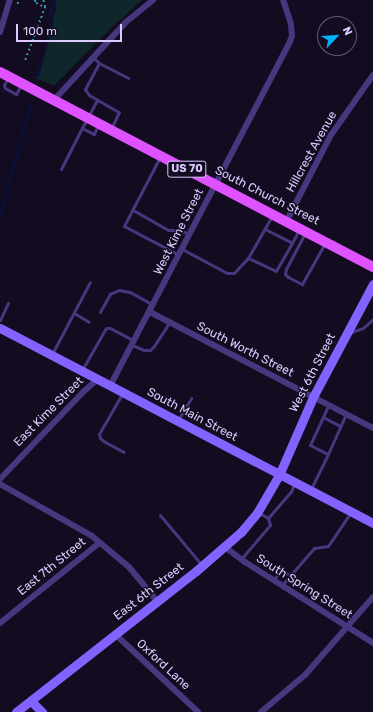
<!DOCTYPE html>
<html>
<head>
<meta charset="utf-8">
<style>
	body { margin:0 }
	#map { position:relative; width:373px; height:712px; overflow:hidden; background:#130c20; font-family:Rubik,sans-serif }
	div>[style] { position:absolute }
	[style*='--x'] { left:calc(var(--x)*1px); top:calc(var(--y)*1px); width:calc(var(--w)*1px); rotate:calc(var(--a)*1deg) }
	.green>* { inset:0; background:#0f262a }
	.water>* { inset:0; background:#09123d }
	.stream>* { height:2px; margin:-1px; padding:0 1px; transform-origin:1px; border-radius:1px; background:#09123d }
	.path>* { height:1.5px; margin-top:-0.75px; transform-origin:0; background:repeating-linear-gradient(90deg,#2ca0b2 0 2px,transparent 0 5px) }
	.lane>* { height:3px; margin:-1.5px; padding:0 1.5px; transform-origin:1.5px; border-radius:1.5px; background:#47377f }
	.street>* { height:6px; margin:-3px; padding:0 3px; transform-origin:3px; border-radius:3px; background:#47377f }
	.secondary>* { height:9px; margin:-4.5px; padding:0 4.5px; transform-origin:4.5px; border-radius:4.5px; background:#8462ff }
	.primary>* { height:10px; margin:-5px; padding:0 5px; transform-origin:5px; border-radius:5px; background:#df52ff }
	span { translate:-50% -50%; white-space:nowrap; text-align:center; line-height:1.15; -webkit-text-stroke:3px #130c20; paint-order:stroke }
	.shield-label span { padding:1px 3px; background:#130c20; border:1px solid; border-radius:3px; -webkit-text-stroke-width:0 }
	.shield-label { font-size:11px; color:#dbcbff; font-weight:700 }
	.street-label { font-size:12px; color:#dbcbff }
	.north { position:absolute; left:317px; top:16px; width:40px; height:40px; box-sizing:border-box; background:#130c20; border:1px solid #635879; border-radius:50%; rotate:65deg; font-size:11px; font-weight:700; line-height:16px; text-align:center; color:#dbcbff }
	.north::after { content:''; display:block; margin:auto; width:14px; height:18px; background:#00aef6; clip-path:polygon(50% 0,100% 100%,50% 72%,0 100%) }
	.scale { position:absolute; left:16px; top:24px; width:106px; height:18px; box-sizing:border-box; border:2px solid #dbcbff; border-top:0; padding-left:5px; font-size:12px; line-height:14px; white-space:nowrap; color:#dbcbff; -webkit-text-stroke:3px #130c20; paint-order:stroke }
</style>
</head>
<body>
<div id="map">
	<div class="green">
		<div style="clip-path:polygon(55px 0,141px 0,141px 1px,111px 28px,54px 86px,36px 78px,47px 46px,56px 8px)"></div>
	</div>
	<div class="water">
		<div style="clip-path:polygon(54px 0,56px 0,52px 17px,54px 21px,39px 77px,35px 76px,45px 51px,51px 20px,49px 13px)"></div>
	</div>
	<div class="stream">
		<div style="--x:0;--y:216;--w:116;--a:-74.5"></div>
	</div>
	<div class="path">
		<div style="--x:35;--y:0;--w:3;--a:72"></div>
		<div style="--x:36;--y:3;--w:10;--a:24"></div>
		<div style="--x:45;--y:7;--w:7;--a:-106"></div>
		<div style="--x:17;--y:4;--w:4;--a:-63"></div>
		<div style="--x:25;--y:60;--w:57;--a:-69.3"></div>
	</div>
	<div class="lane">
		<div style="--x:94;--y:58;--w:7;--a:45"></div>
		<div style="--x:99;--y:63;--w:33;--a:27"></div>
		<div style="--x:99;--y:63;--w:30;--a:118"></div>
		<div style="--x:85;--y:89;--w:7;--a:56"></div>
		<div style="--x:89;--y:95;--w:34;--a:30"></div>
		<div style="--x:119;--y:112;--w:19;--a:115"></div>
		<div style="--x:8;--y:78;--w:8;--a:120"></div>
		<div style="--x:4;--y:85;--w:3;--a:72"></div>
		<div style="--x:5;--y:88;--w:13;--a:29"></div>
		<div style="--x:16;--y:94;--w:10;--a:-61"></div>
		<div style="--x:97;--y:100;--w:32;--a:118"></div>
		<div style="--x:82;--y:128;--w:13;--a:27"></div>
		<div style="--x:94;--y:134;--w:10;--a:-66"></div>
		<div style="--x:160;--y:157;--w:78;--a:117.6"></div>
		<div style="--x:124;--y:226;--w:62;--a:27.8"></div>
		<div style="--x:61;--y:169;--w:46;--a:-62.9"></div>
		<div style="--x:133;--y:210;--w:40;--a:29.7"></div>
		<div style="--x:168;--y:230;--w:11;--a:0"></div>
		<div style="--x:179;--y:230;--w:11;--a:22"></div>
		<div style="--x:265;--y:229;--w:30;--a:27"></div>
		<div style="--x:292;--y:243;--w:32;--a:120"></div>
		<div style="--x:276;--y:271;--w:31;--a:-155"></div>
		<div style="--x:248;--y:258;--w:48;--a:-60.3"></div>
		<div style="--x:305;--y:233;--w:41;--a:117.8"></div>
		<div style="--x:286;--y:269;--w:5;--a:101"></div>
		<div style="--x:285;--y:274;--w:4;--a:45"></div>
		<div style="--x:288;--y:277;--w:16;--a:27"></div>
		<div style="--x:302;--y:284;--w:47;--a:-60.7"></div>
		<div style="--x:292;--y:243;--w:15;--a:-62"></div>
		<div style="--x:182;--y:249;--w:51;--a:28.1"></div>
		<div style="--x:227;--y:273;--w:7;--a:0"></div>
		<div style="--x:234;--y:273;--w:21;--a:-47"></div>
		<div style="--x:100;--y:312;--w:21;--a:-61"></div>
		<div style="--x:110;--y:294;--w:10;--a:-24"></div>
		<div style="--x:119;--y:290;--w:11;--a:10"></div>
		<div style="--x:130;--y:292;--w:25;--a:29"></div>
		<div style="--x:74;--y:313;--w:17;--a:31"></div>
		<div style="--x:0;--y:320;--w:19;--a:-65"></div>
		<div style="--x:349;--y:333;--w:15;--a:-20"></div>
		<div style="--x:363;--y:328;--w:13;--a:-42"></div>
		<div style="--x:132;--y:345;--w:13;--a:23"></div>
		<div style="--x:144;--y:350;--w:6;--a:0"></div>
		<div style="--x:150;--y:350;--w:6;--a:-45"></div>
		<div style="--x:154;--y:346;--w:27;--a:-57"></div>
		<div style="--x:52;--y:354;--w:81;--a:-62.2"></div>
		<div style="--x:82;--y:370;--w:48;--a:-60.3"></div>
		<div style="--x:106;--y:328;--w:4;--a:0"></div>
		<div style="--x:110;--y:328;--w:27;--a:28"></div>
		<div style="--x:122;--y:394;--w:46;--a:119.9"></div>
		<div style="--x:99;--y:434;--w:4;--a:76"></div>
		<div style="--x:100;--y:438;--w:6;--a:39"></div>
		<div style="--x:105;--y:442;--w:21;--a:28"></div>
		<div style="--x:328;--y:406;--w:43;--a:114.8"></div>
		<div style="--x:310;--y:445;--w:20;--a:27"></div>
		<div style="--x:328;--y:454;--w:44;--a:-65.8"></div>
		<div style="--x:323;--y:417;--w:19;--a:28"></div>
		<div style="--x:178;--y:420;--w:26;--a:-59"></div>
		<div style="--x:311;--y:489;--w:39;--a:-64"></div>
		<div style="--x:258;--y:512;--w:12;--a:31"></div>
		<div style="--x:268;--y:518;--w:35;--a:-49"></div>
		<div style="--x:291;--y:492;--w:9;--a:-69"></div>
		<div style="--x:160;--y:515;--w:64;--a:50.1"></div>
		<div style="--x:241;--y:559;--w:45;--a:-49.5"></div>
		<div style="--x:270;--y:525;--w:7;--a:-106"></div>
		<div style="--x:273;--y:580;--w:13;--a:-48"></div>
		<div style="--x:282;--y:570;--w:9;--a:36"></div>
		<div style="--x:282;--y:585;--w:49;--a:-49.1"></div>
		<div style="--x:314;--y:548;--w:14;--a:-8"></div>
		<div style="--x:328;--y:546;--w:40;--a:-56"></div>
	</div>
	<div class="street">
		<div style="--x:0;--y:32;--w:34;--a:-73"></div>
		<div style="--x:54;--y:100;--w:106;--a:-47.3"></div>
		<div style="--x:126;--y:22;--w:35;--a:-39"></div>
		<div style="--x:286;--y:222;--w:98;--a:-62.7"></div>
		<div style="--x:331;--y:135;--w:73;--a:-55"></div>
		<div style="--x:150;--y:312;--w:251;--a:27.5"></div>
		<div style="--x:110;--y:386;--w:389;--a:-62.4"></div>
		<div style="--x:290;--y:41;--w:5;--a:-68"></div>
		<div style="--x:292;--y:36;--w:12;--a:-95"></div>
		<div style="--x:291;--y:24;--w:25;--a:-108"></div>
		<div style="--x:0;--y:479;--w:120;--a:-46.3"></div>
		<div style="--x:83;--y:392;--w:20;--a:-41"></div>
		<div style="--x:0;--y:484;--w:106;--a:29.5"></div>
		<div style="--x:92;--y:536;--w:48;--a:40"></div>
		<div style="--x:129;--y:567;--w:44;--a:50.5"></div>
		<div style="--x:225;--y:547;--w:25;--a:37"></div>
		<div style="--x:245;--y:562;--w:151;--a:32.3"></div>
		<div style="--x:0;--y:623;--w:127;--a:-38.9"></div>
		<div style="--x:115;--y:634;--w:114;--a:43.2"></div>
		<div style="--x:261;--y:712;--w:57;--a:-40.1"></div>
		<div style="--x:305;--y:675;--w:103;--a:-48.9"></div>
	</div>
	<div class="secondary">
		<div style="--x:0;--y:328;--w:421;--a:27.6"></div>
		<div style="--x:31;--y:701;--w:16;--a:45"></div>
		<div style="--x:16;--y:712;--w:229;--a:-38.1"></div>
		<div style="--x:196;--y:571;--w:60;--a:-40.9"></div>
		<div style="--x:241;--y:532;--w:25;--a:-50"></div>
		<div style="--x:257;--y:513;--w:44;--a:-59.9"></div>
		<div style="--x:279;--y:475;--w:85;--a:-66.4"></div>
		<div style="--x:313;--y:397;--w:128;--a:-62"></div>
	</div>
	<div class="primary">
		<div style="--x:0;--y:72;--w:421;--a:27.6"></div>
	</div>
	<div class="shield-label">
		<span style="left:187px;top:169px">US 70</span>
	</div>
	<div class="street-label">
		<span style="left:312px;top:152px;rotate:-61deg">Hillcrest Avenue</span>
		<span style="left:267px;top:196px;rotate:27deg">South Church Street</span>
		<span style="left:179px;top:232px;rotate:-63deg">West Kime Street</span>
		<span style="left:245px;top:350px;rotate:27deg">South Worth Street</span>
		<span style="left:313px;top:373px;rotate:-63deg">West 6th Street</span>
		<span style="left:49px;top:412px;rotate:-45deg">East Kime Street</span>
		<span style="left:192px;top:415px;rotate:28deg">South Main Street</span>
		<span style="left:52px;top:567px;rotate:-39deg">East 7th Street</span>
		<span style="left:304px;top:587px;rotate:32deg">South Spring Street</span>
		<span style="left:149px;top:592px;rotate:-38deg">East 6th Street</span>
		<span style="left:163px;top:665px;rotate:43deg">Oxford Lane</span>
	</div>
	<div class="north">N</div>
	<div class="scale">100 m</div>
</div>
</body>
</html>
